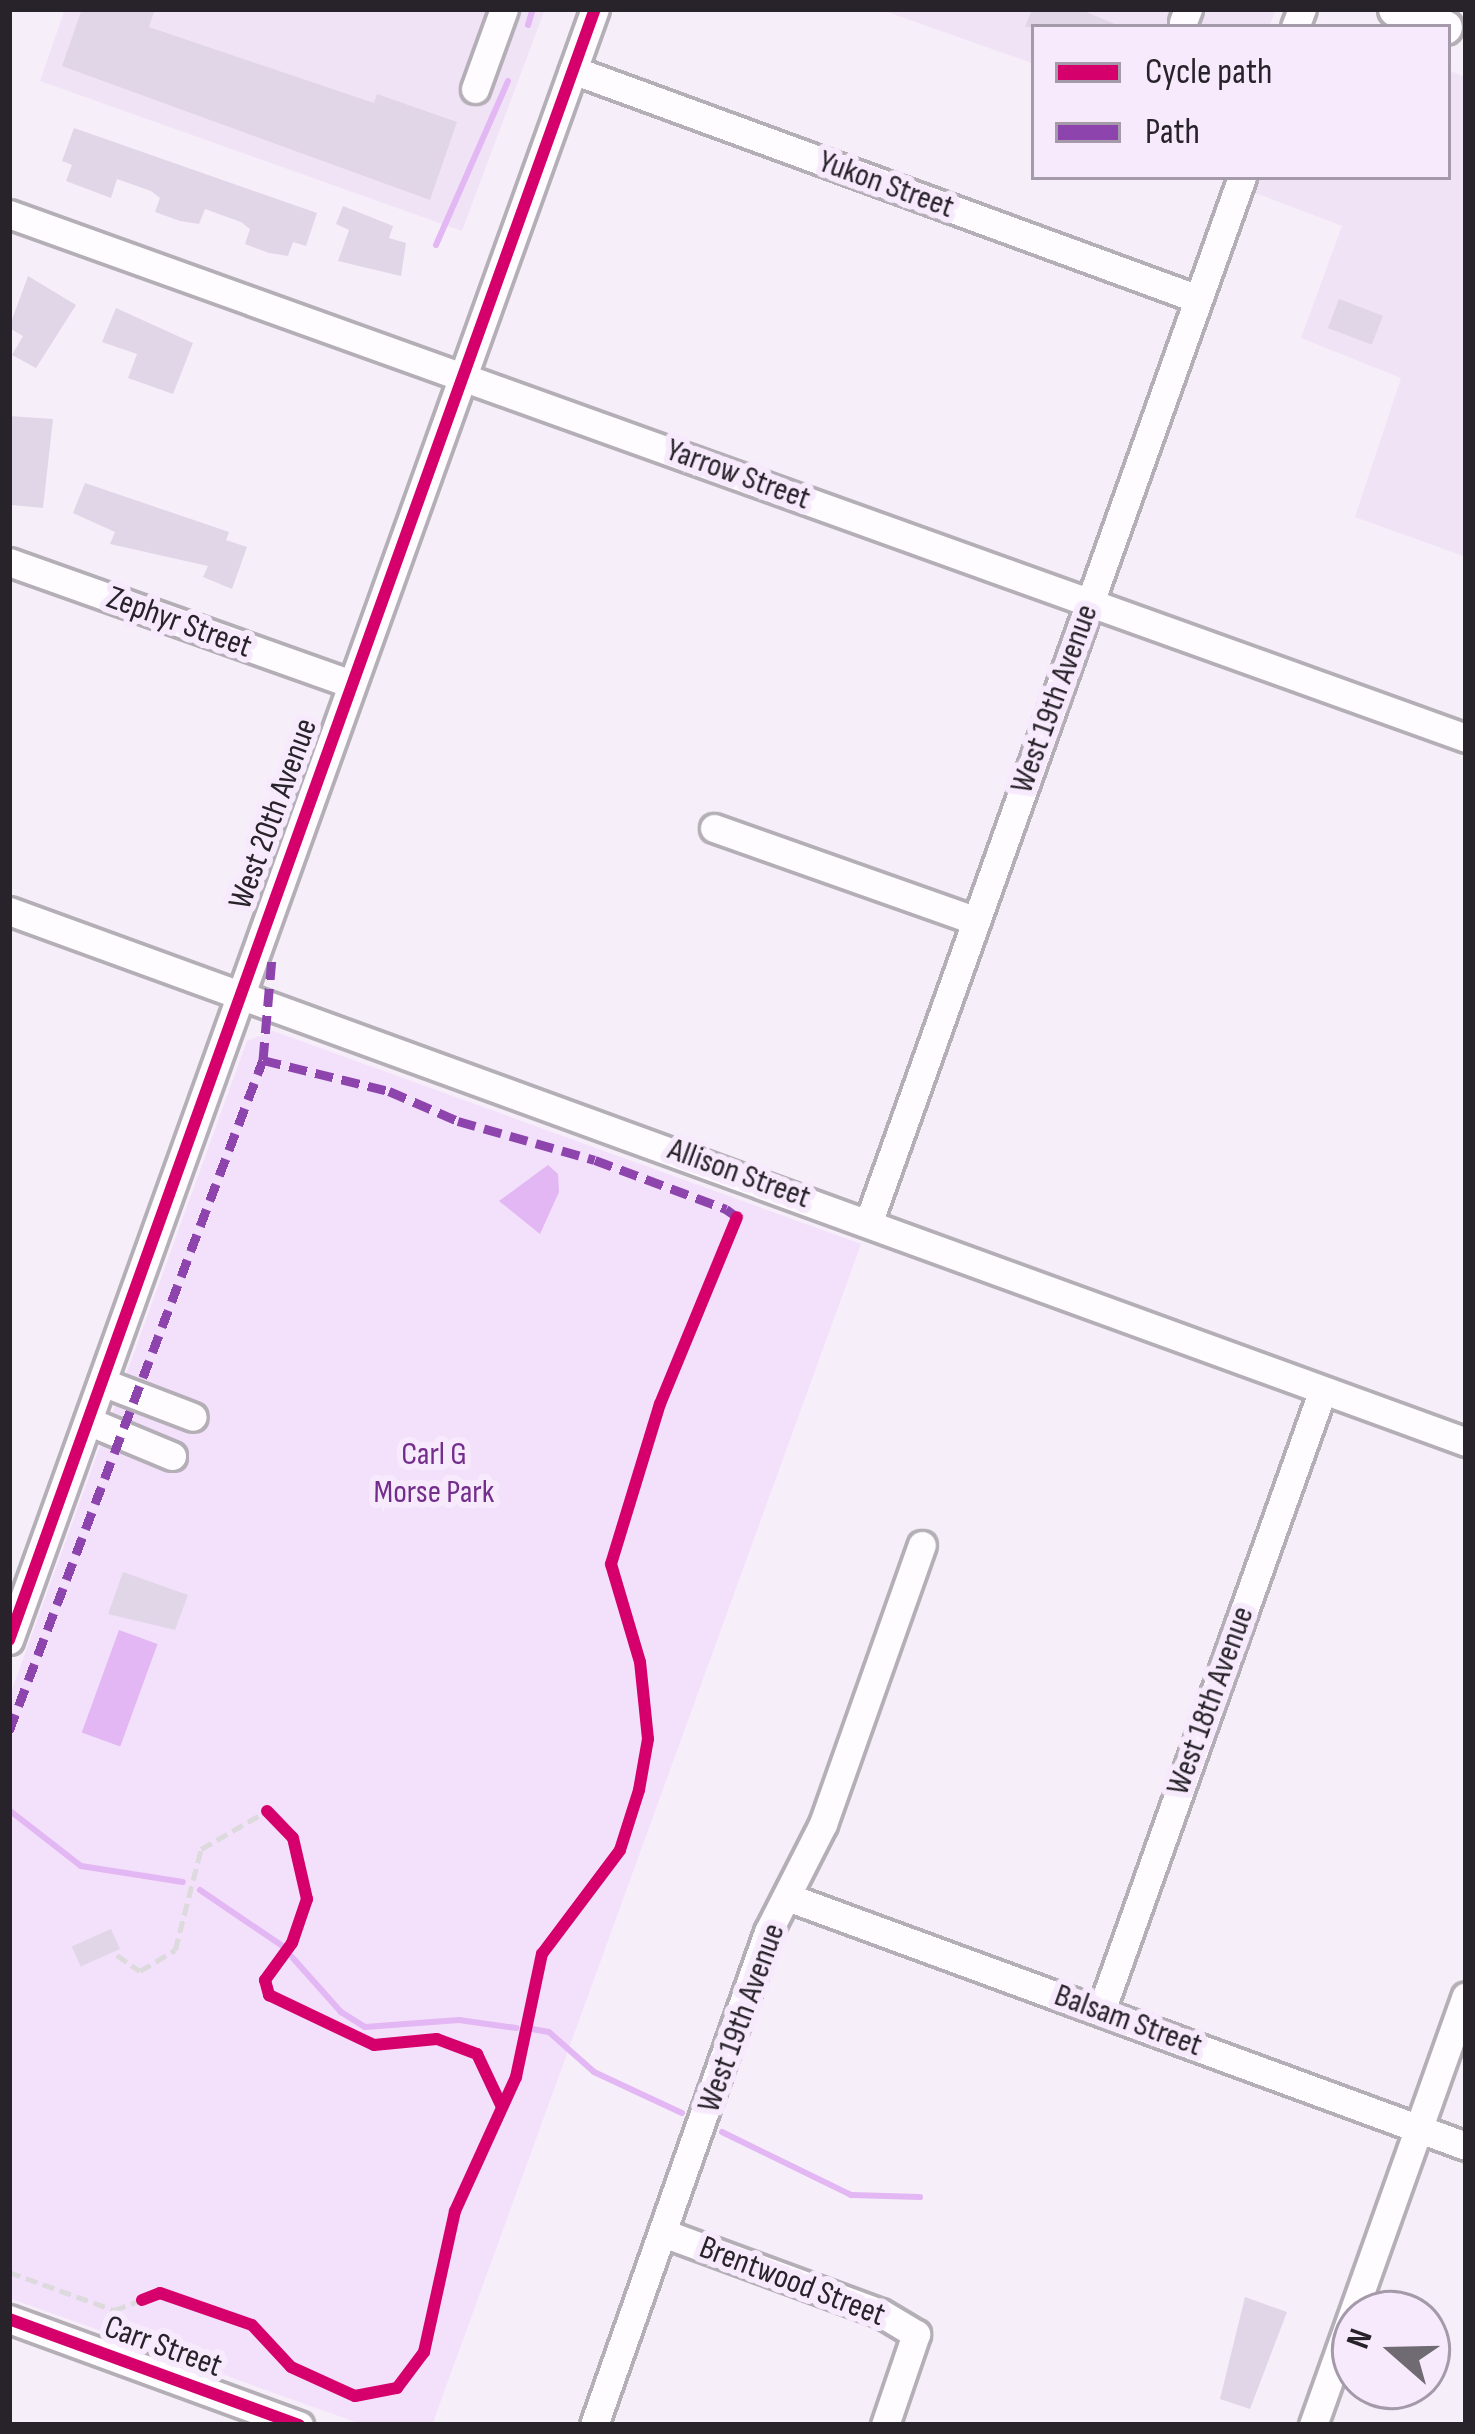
<!DOCTYPE html>
<html>
<head>
<meta charset="utf-8">
<style>
	body { margin:0 }
	#map { position:relative; width:1475px; height:2434px; overflow:hidden; background:#f6eef9; font-family:"Sofia Sans Condensed",sans-serif }
	div>[style] { position:absolute }
	[style*='--x'] { left:calc(var(--x)*1px); top:calc(var(--y)*1px); width:calc(var(--w)*1px); rotate:calc(var(--a)*1deg) }
	.built>* { inset:0; background:#f0e3f6 }
	.green>* { inset:0; background:#f3e0fb }
	.water>* { inset:0; background:#e2b7f3; transform-origin:0 0 }
	.stream>* { height:6px; margin:-3px; padding:0 3px; transform-origin:3px; border-radius:3px; background:#e2b7f3 }
	.building>* { inset:0; background:#e1d6e7; transform-origin:0 0 }
	.path>* { height:4.5px; margin-top:-2.25px; transform-origin:0; background:repeating-linear-gradient(90deg,#dcdadd 0 12px,transparent 0 18px) }
	.roads { filter:drop-shadow(3px 0 #b4aeb6) drop-shadow(-3px 0 #b4aeb6) drop-shadow(0 3px #b4aeb6) drop-shadow(0 -3px #b4aeb6) }
	.minor>* { height:27px; margin:-13.5px; padding:0 13.5px; transform-origin:13.5px; border-radius:13.5px; background:#fefcfe }
	.major>* { height:33px; margin:-16.5px; padding:0 16.5px; transform-origin:16.5px; border-radius:16.5px; background:#fefcfe }
	.quiet>* { height:9px; margin-top:-4.5px; transform-origin:0; background:repeating-linear-gradient(90deg,#8e44ad 0 18px,transparent 0 27px) }
	.cycleway>* { height:12px; margin:-6px; padding:0 6px; transform-origin:6px; border-radius:6px; background:#d6006c }
	span { translate:-50% -50%; white-space:nowrap; text-align:center; line-height:1.15; -webkit-text-stroke:12px #f7eafd; paint-order:stroke }
	.street-label { font-size:33px; color:#28232a }
	.park-label { font-size:33px; color:#732d8b }
	.frame { position:absolute; inset:0; border:12px solid #28232a; pointer-events:none }
	.legend { position:absolute; left:1031px; top:24px; width:420px; height:156px; box-sizing:border-box; background:#f7eafd; border:3px solid #a49aa9; margin:0; padding:15px 21px; list-style:none; font-size:36px; color:#28232a }
	.legend li { display:flex; align-items:center; gap:24px; height:60px }
	.legend b { width:60px; border:3px solid #a49aa9 }
	.north { position:absolute; left:1331px; top:2290px; width:120px; height:120px; box-sizing:border-box; background:#f7eafd; border:3px solid #a49aa9; border-radius:50%; rotate:290deg; font-size:33px; font-weight:700; line-height:48px; text-align:center; color:#28232a }
	.north::after { content:''; display:block; margin:auto; width:42px; height:54px; background:#706a72; clip-path:polygon(50% 0,100% 100%,50% 72%,0 100%) }
</style>
</head>
<body>
<div id="map">
	<div class="built">
		<div style="clip-path:polygon(65px 9px,545px 9px,462px 231px,40px 81px)"></div>
		<div style="clip-path:polygon(879px 9px,1276px 9px,1269px 27px,1034px 27px,1034px 64px)"></div>
		<div style="clip-path:polygon(1448px 70px,1466px 77px,1466px 557px,1355px 517px,1401px 378px,1301px 338px,1342px 226px,1248px 190px,1254px 177px,1448px 177px)"></div>
	</div>
	<div class="green">
		<div style="clip-path:polygon(273px 1031px,861px 1244px,432px 2425px,364px 2425px,9px 2298px,9px 1698px,247px 1041px)"></div>
	</div>
	<div class="water">
		<div style="clip-path:polygon(548px 1165px,558px 1174px,559px 1192px,540px 1234px,499px 1201px)"></div>
		<div style="left:119px;top:1630px;width:41px;height:109px;rotate:20deg"></div>
	</div>
	<div class="stream">
		<div style="--x:528;--y:25;--w:17;--a:-73"></div>
		<div style="--x:436;--y:245;--w:179;--a:-66.3"></div>
		<div style="--x:9;--y:1810;--w:91;--a:37.9"></div>
		<div style="--x:81;--y:1866;--w:103;--a:8.9"></div>
		<div style="--x:200;--y:1890;--w:98;--a:34.2"></div>
		<div style="--x:292;--y:1957;--w:74;--a:48.3"></div>
		<div style="--x:341;--y:2012;--w:28;--a:32"></div>
		<div style="--x:365;--y:2027;--w:94;--a:-4.3"></div>
		<div style="--x:459;--y:2020;--w:58;--a:8"></div>
		<div style="--x:532;--y:2029;--w:17;--a:10"></div>
		<div style="--x:549;--y:2032;--w:60;--a:41.6"></div>
		<div style="--x:594;--y:2072;--w:97;--a:25"></div>
		<div style="--x:722;--y:2132;--w:144;--a:26"></div>
		<div style="--x:851;--y:2195;--w:69;--a:1.7"></div>
	</div>
	<div class="building">
		<div style="clip-path:polygon(82px 9px,155px 9px,149px 27px,374px 103px,377px 94px,457px 122px,430px 200px,62px 66px)"></div>
		<div style="clip-path:polygon(1032px 9px,1079px 9px,1122px 27px,1025px 27px)"></div>
		<div style="clip-path:polygon(74px 128px,317px 213px,306px 246px,293px 242px,288px 256px,269px 253px,245px 244px,250px 229px,241px 222px,205px 209px,199px 224px,180px 221px,155px 212px,160px 198px,151px 191px,117px 179px,111px 198px,66px 181px,72px 165px,62px 161px)"></div>
		<div style="clip-path:polygon(343px 206px,393px 226px,389px 238px,406px 243px,401px 276px,338px 261px,349px 230px,336px 224px)"></div>
		<div style="clip-path:polygon(28px 276px,76px 305px,36px 368px,12px 355px,23px 336px,9px 328px)"></div>
		<div style="left:1339px;top:299px;width:47px;height:31px;rotate:21deg"></div>
		<div style="clip-path:polygon(116px 308px,193px 343px,173px 394px,128px 378px,137px 354px,102px 342px)"></div>
		<div style="clip-path:polygon(9px 416px,53px 419px,43px 508px,12px 505px)"></div>
		<div style="clip-path:polygon(85px 483px,229px 532px,226px 540px,247px 547px,232px 589px,203px 577px,208px 566px,110px 544px,115px 532px,73px 513px)"></div>
		<div style="clip-path:polygon(123px 1572px,188px 1595px,175px 1630px,108px 1614px)"></div>
		<div style="left:111px;top:1929px;width:22px;height:43px;rotate:66deg"></div>
		<div style="clip-path:polygon(1245px 2297px,1287px 2312px,1250px 2409px,1220px 2399px)"></div>
	</div>
	<div class="path">
		<div style="--x:117;--y:1955;--w:28;--a:35"></div>
		<div style="--x:140;--y:1971;--w:41;--a:-31"></div>
		<div style="--x:175;--y:1950;--w:104;--a:-75.6"></div>
		<div style="--x:201;--y:1849;--w:76;--a:-29.9"></div>
		<div style="--x:9;--y:2272;--w:112;--a:19.9"></div>
		<div style="--x:114;--y:2310;--w:30;--a:-20"></div>
	</div>
	<div class="roads">
		<div class="minor">
			<div style="--x:1183;--y:22;--w:14;--a:-69"></div>
			<div style="--x:1295;--y:27;--w:19;--a:-69"></div>
			<div style="--x:573;--y:70;--w:666;--a:20.12"></div>
			<div style="--x:475;--y:89;--w:85;--a:-70.1"></div>
			<div style="--x:9;--y:214;--w:1548;--a:19.78"></div>
			<div style="--x:9;--y:562;--w:361;--a:19.6"></div>
			<div style="--x:714;--y:828;--w:278;--a:19.5"></div>
			<div style="--x:9;--y:911;--w:1551;--a:20.02"></div>
			<div style="--x:869;--y:1221;--w:1109;--a:-70.34"></div>
			<div style="--x:102;--y:1382;--w:97;--a:21"></div>
			<div style="--x:88;--y:1421;--w:91;--a:22.6"></div>
			<div style="--x:9;--y:1640;--w:1733;--a:-70.24"></div>
			<div style="--x:790;--y:1898;--w:720;--a:20.15"></div>
			<div style="--x:1101;--y:2011;--w:657;--a:-70.35"></div>
			<div style="--x:666;--y:2234;--w:229;--a:20.2"></div>
			<div style="--x:881;--y:2313;--w:41;--a:31"></div>
			<div style="--x:916;--y:2334;--w:96;--a:108.8"></div>
			<div style="--x:9;--y:2319;--w:309;--a:20.1"></div>
			<div style="--x:594;--y:2425;--w:523;--a:-70.56"></div>
			<div style="--x:768;--y:1932;--w:121;--a:-63"></div>
			<div style="--x:823;--y:1824;--w:296;--a:-70.5"></div>
			<div style="--x:1313;--y:2425;--w:455;--a:-70.4"></div>
		</div>
		<div class="major">
			<div style="--x:1395;--y:9;--w:53;--a:19.8"></div>
		</div>
	</div>
	<div class="quiet">
		<div style="--x:263;--y:1060;--w:130;--a:13.8"></div>
		<div style="--x:389;--y:1091;--w:75;--a:23.5"></div>
		<div style="--x:458;--y:1121;--w:142;--a:15.9"></div>
		<div style="--x:595;--y:1160;--w:140;--a:20.5"></div>
		<div style="--x:726;--y:1209;--w:14;--a:36"></div>
		<div style="--x:737;--y:1217;--w:8;--a:113"></div>
		<div style="--x:9;--y:1731;--w:717;--a:-69.27"></div>
		<div style="--x:263;--y:1060;--w:103;--a:-85"></div>
	</div>
	<div class="cycleway">
		<div style="--x:9;--y:1640;--w:1733;--a:-70.24"></div>
		<div style="--x:267;--y:1811;--w:37;--a:46"></div>
		<div style="--x:293;--y:1838;--w:63;--a:77.1"></div>
		<div style="--x:307;--y:1899;--w:46;--a:108.8"></div>
		<div style="--x:292;--y:1943;--w:46;--a:126.1"></div>
		<div style="--x:265;--y:1980;--w:16;--a:75"></div>
		<div style="--x:269;--y:1995;--w:116;--a:25.5"></div>
		<div style="--x:374;--y:2045;--w:63;--a:-5.4"></div>
		<div style="--x:437;--y:2039;--w:43;--a:20.6"></div>
		<div style="--x:477;--y:2054;--w:56;--a:64.8"></div>
		<div style="--x:142;--y:2300;--w:19;--a:-21"></div>
		<div style="--x:160;--y:2293;--w:97;--a:19.2"></div>
		<div style="--x:252;--y:2325;--w:57;--a:47.1"></div>
		<div style="--x:291;--y:2367;--w:70;--a:24.4"></div>
		<div style="--x:355;--y:2396;--w:43;--a:-10.8"></div>
		<div style="--x:397;--y:2388;--w:45;--a:-53.1"></div>
		<div style="--x:424;--y:2352;--w:144;--a:-77.6"></div>
		<div style="--x:455;--y:2211;--w:147;--a:-65.5"></div>
		<div style="--x:516;--y:2077;--w:126;--a:-78.1"></div>
		<div style="--x:542;--y:1954;--w:130;--a:-53.1"></div>
		<div style="--x:620;--y:1850;--w:63;--a:-72.4"></div>
		<div style="--x:639;--y:1790;--w:52;--a:-80"></div>
		<div style="--x:648;--y:1739;--w:77;--a:-95.9"></div>
		<div style="--x:640;--y:1662;--w:102;--a:-106.5"></div>
		<div style="--x:611;--y:1564;--w:167;--a:-73"></div>
		<div style="--x:660;--y:1404;--w:202;--a:-67.6"></div>
		<div style="--x:9;--y:2319;--w:309;--a:20.1"></div>
	</div>
	<div class="street-label">
		<span style="left:886px;top:185px;rotate:20deg">Yukon Street</span>
		<span style="left:738px;top:475px;rotate:20deg">Yarrow Street</span>
		<span style="left:179px;top:623px;rotate:20deg">Zephyr Street</span>
		<span style="left:1055px;top:699px;rotate:-70deg">West 19th Avenue</span>
		<span style="left:274px;top:814px;rotate:-70deg">West 20th Avenue</span>
		<span style="left:739px;top:1174px;rotate:20deg">Allison Street</span>
		<span style="left:1211px;top:1701px;rotate:-70deg">West 18th Avenue</span>
		<span style="left:742px;top:2018px;rotate:-70deg">West 19th Avenue</span>
		<span style="left:1128px;top:2021px;rotate:20deg">Balsam Street</span>
		<span style="left:792px;top:2282px;rotate:21deg">Brentwood Street</span>
		<span style="left:163px;top:2347px;rotate:20deg">Carr Street</span>
	</div>
	<div class="park-label">
		<span style="left:434px;top:1474px">Carl G<br>Morse Park</span>
	</div>
	<div class="frame"></div>
	<ul class="legend">
	<li><b style="height:15px;background:#d6006c"></b>Cycle path</li>
	<li><b style="height:15px;background:#8e44ad"></b>Path</li>
	</ul>
	<div class="north">N</div>
</div>
</body>
</html>
